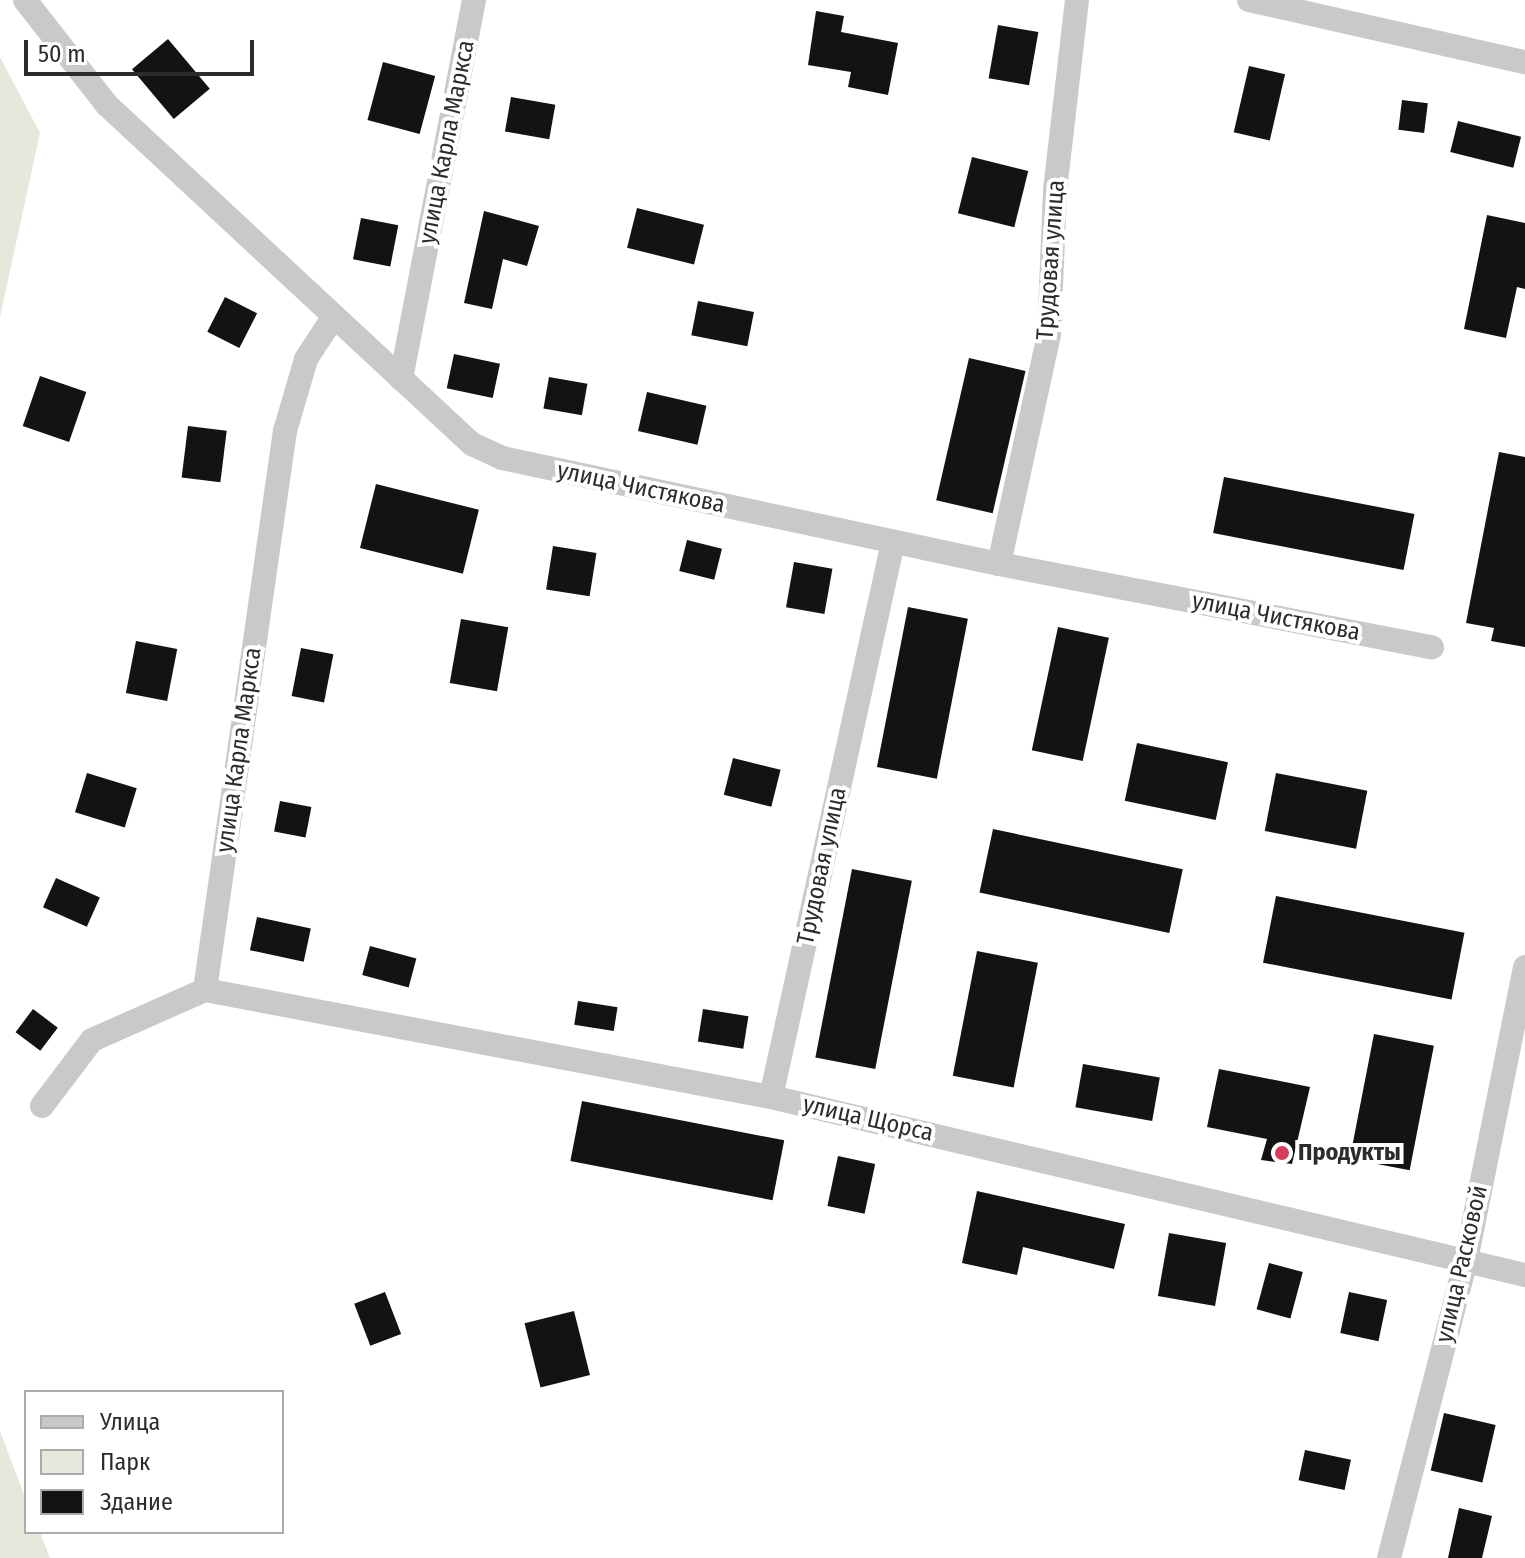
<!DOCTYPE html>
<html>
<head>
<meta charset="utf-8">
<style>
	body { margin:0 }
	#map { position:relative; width:1525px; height:1558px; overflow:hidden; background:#fff; font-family:"Fira Sans Condensed",sans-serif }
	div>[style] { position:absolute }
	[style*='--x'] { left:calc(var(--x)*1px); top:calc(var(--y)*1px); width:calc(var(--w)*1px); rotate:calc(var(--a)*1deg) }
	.green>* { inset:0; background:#e4e9db }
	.building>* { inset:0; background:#131313; transform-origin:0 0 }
	.street>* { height:24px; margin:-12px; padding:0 12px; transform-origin:12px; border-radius:12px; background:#c9c9c9 }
	.dots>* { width:22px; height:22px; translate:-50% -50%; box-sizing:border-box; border:4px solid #fff; border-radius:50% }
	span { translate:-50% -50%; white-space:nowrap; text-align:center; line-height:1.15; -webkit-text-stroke:8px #fff; paint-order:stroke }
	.street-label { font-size:24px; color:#2c2c2c }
	.poi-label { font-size:24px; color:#2c2c2c; font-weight:700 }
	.left { translate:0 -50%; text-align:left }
	.legend { position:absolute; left:24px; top:1390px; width:260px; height:144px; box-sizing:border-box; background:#fff; border:2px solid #ababab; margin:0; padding:10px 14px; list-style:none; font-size:24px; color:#2c2c2c }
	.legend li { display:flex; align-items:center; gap:16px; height:40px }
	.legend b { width:40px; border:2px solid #ababab }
	.scale { position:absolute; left:24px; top:40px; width:230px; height:36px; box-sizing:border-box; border:4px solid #2c2c2c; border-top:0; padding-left:10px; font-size:24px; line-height:28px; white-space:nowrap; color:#2c2c2c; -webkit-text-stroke:6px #fff; paint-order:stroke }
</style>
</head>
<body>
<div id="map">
	<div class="green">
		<div style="clip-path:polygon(0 57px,40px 133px,0 317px)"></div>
		<div style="clip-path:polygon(0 1431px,26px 1500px,26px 1532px,40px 1532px,50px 1558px,0 1558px)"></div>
	</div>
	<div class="building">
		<div style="clip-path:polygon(816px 11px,844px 16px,841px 32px,898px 43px,888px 95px,848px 87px,851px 72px,808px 65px)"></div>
		<div style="left:998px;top:25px;width:41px;height:54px;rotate:10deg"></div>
		<div style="left:168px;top:39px;width:65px;height:47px;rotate:50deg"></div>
		<div style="left:383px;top:62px;width:54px;height:60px;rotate:15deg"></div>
		<div style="left:1249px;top:66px;width:37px;height:68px;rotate:13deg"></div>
		<div style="left:511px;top:97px;width:45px;height:35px;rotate:10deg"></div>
		<div style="left:1402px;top:100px;width:26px;height:30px;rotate:7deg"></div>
		<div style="left:1458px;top:121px;width:65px;height:32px;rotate:14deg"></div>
		<div style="left:972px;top:157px;width:58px;height:58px;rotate:14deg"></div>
		<div style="left:637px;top:208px;width:69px;height:41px;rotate:14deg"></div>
		<div style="clip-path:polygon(484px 211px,539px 226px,527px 266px,503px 259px,492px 309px,464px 303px)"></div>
		<div style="clip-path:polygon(1487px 215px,1525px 223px,1525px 289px,1517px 287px,1506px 338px,1464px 329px)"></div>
		<div style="left:361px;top:218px;width:38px;height:42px;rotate:11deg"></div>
		<div style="left:225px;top:297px;width:36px;height:39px;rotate:27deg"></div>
		<div style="left:698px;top:301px;width:57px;height:35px;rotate:11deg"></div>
		<div style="left:454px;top:354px;width:47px;height:35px;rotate:12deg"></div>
		<div style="left:969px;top:358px;width:58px;height:146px;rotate:13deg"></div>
		<div style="left:40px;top:376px;width:49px;height:53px;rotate:19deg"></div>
		<div style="left:549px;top:377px;width:39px;height:32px;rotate:10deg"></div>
		<div style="left:647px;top:392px;width:61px;height:40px;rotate:13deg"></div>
		<div style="left:188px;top:426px;width:39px;height:52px;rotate:7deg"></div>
		<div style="clip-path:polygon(1499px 452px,1525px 457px,1525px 647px,1491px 641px,1494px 628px,1466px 623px)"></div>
		<div style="left:1224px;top:477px;width:194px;height:57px;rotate:11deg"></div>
		<div style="left:376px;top:484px;width:106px;height:66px;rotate:14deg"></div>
		<div style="left:687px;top:540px;width:36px;height:32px;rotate:14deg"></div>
		<div style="left:553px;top:546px;width:44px;height:44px;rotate:9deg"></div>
		<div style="left:794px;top:562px;width:39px;height:46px;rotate:10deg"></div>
		<div style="left:908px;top:607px;width:61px;height:163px;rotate:11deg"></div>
		<div style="left:461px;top:619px;width:48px;height:65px;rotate:10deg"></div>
		<div style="left:1058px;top:627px;width:52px;height:126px;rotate:12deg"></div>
		<div style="left:136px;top:641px;width:42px;height:53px;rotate:11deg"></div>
		<div style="left:301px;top:648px;width:33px;height:49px;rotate:11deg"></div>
		<div style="left:1137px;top:743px;width:93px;height:59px;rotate:12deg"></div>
		<div style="left:733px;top:758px;width:49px;height:38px;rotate:14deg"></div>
		<div style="left:87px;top:773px;width:52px;height:41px;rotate:17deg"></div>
		<div style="left:1276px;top:773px;width:93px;height:59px;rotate:11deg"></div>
		<div style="left:280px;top:801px;width:32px;height:31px;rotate:11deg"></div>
		<div style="left:993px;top:829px;width:194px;height:65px;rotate:12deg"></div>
		<div style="left:852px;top:869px;width:61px;height:192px;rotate:11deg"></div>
		<div style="left:56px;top:878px;width:48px;height:32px;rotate:24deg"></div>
		<div style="left:1276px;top:896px;width:192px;height:68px;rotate:11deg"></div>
		<div style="left:257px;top:917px;width:55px;height:34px;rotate:12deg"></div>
		<div style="left:370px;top:946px;width:48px;height:30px;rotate:15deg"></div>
		<div style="left:977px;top:951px;width:62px;height:127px;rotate:11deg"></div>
		<div style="left:578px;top:1001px;width:40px;height:24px;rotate:9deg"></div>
		<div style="left:33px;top:1009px;width:31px;height:29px;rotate:37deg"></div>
		<div style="left:703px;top:1009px;width:46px;height:33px;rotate:9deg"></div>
		<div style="left:1374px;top:1034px;width:61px;height:127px;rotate:11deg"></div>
		<div style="left:1083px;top:1064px;width:78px;height:44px;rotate:10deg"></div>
		<div style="clip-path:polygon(1219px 1069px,1310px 1087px,1292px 1164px,1261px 1160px,1267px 1139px,1207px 1127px)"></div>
		<div style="left:582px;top:1101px;width:206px;height:61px;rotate:11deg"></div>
		<div style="left:838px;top:1156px;width:38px;height:51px;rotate:12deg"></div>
		<div style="clip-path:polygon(977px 1191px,1125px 1224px,1114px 1269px,1023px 1247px,1017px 1275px,962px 1263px)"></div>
		<div style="left:1169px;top:1233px;width:58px;height:64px;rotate:10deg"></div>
		<div style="left:1269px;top:1263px;width:35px;height:48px;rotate:15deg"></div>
		<div style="left:385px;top:1292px;width:45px;height:33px;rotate:69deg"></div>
		<div style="left:1349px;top:1292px;width:39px;height:42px;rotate:12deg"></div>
		<div style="left:574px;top:1311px;width:66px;height:51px;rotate:76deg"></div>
		<div style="left:1444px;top:1413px;width:53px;height:59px;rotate:13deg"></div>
		<div style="left:1305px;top:1450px;width:47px;height:31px;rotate:12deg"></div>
		<div style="clip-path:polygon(1459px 1508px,1492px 1516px,1482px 1558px,1448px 1558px)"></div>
	</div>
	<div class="street">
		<div style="--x:25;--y:0;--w:133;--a:52"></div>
		<div style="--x:107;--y:105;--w:498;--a:42.9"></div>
		<div style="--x:472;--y:444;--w:33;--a:25"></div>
		<div style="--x:502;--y:458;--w:508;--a:12.04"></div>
		<div style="--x:999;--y:564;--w:441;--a:10.9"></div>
		<div style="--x:1249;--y:0;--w:283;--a:12.7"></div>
		<div style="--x:401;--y:379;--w:386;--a:-79.1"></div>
		<div style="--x:999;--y:564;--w:235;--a:-77.7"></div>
		<div style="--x:1049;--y:334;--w:144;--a:-87.6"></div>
		<div style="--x:1055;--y:190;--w:191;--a:-83.4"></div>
		<div style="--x:205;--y:990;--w:576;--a:10.71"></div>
		<div style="--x:771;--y:1097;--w:775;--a:13.28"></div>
		<div style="--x:771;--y:1097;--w:568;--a:-77.6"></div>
		<div style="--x:42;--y:1106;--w:83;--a:-52.9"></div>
		<div style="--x:92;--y:1040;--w:124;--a:-23.9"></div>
		<div style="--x:205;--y:990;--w:565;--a:-81.86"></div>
		<div style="--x:285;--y:431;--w:75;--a:-73.7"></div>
		<div style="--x:306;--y:359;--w:51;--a:-56.9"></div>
		<div style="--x:1389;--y:1558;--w:308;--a:-75.5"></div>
		<div style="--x:1466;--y:1260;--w:299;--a:-78.6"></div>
	</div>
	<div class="dots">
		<div style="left:1282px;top:1153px;background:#d53d5d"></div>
	</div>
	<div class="street-label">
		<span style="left:447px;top:142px;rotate:-79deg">улица Карла Маркса</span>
		<span style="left:1051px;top:260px;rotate:-86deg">Трудовая улица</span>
		<span style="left:641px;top:488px;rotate:12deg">улица Чистякова</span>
		<span style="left:1276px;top:617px;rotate:11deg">улица Чистякова</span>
		<span style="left:239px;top:750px;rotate:-82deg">улица Карла Маркса</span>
		<span style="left:822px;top:866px;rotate:-78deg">Трудовая улица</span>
		<span style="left:868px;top:1119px;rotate:13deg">улица Щорса</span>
		<span style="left:1462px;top:1264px;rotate:-77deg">улица Расковой</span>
	</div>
	<div class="poi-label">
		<span class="left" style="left:1298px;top:1153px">Продукты</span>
	</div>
	<ul class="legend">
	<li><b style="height:10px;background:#c9c9c9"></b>Улица</li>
	<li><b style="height:22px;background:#e4e9db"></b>Парк</li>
	<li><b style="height:22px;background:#131313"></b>Здание</li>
	</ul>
	<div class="scale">50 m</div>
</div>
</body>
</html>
